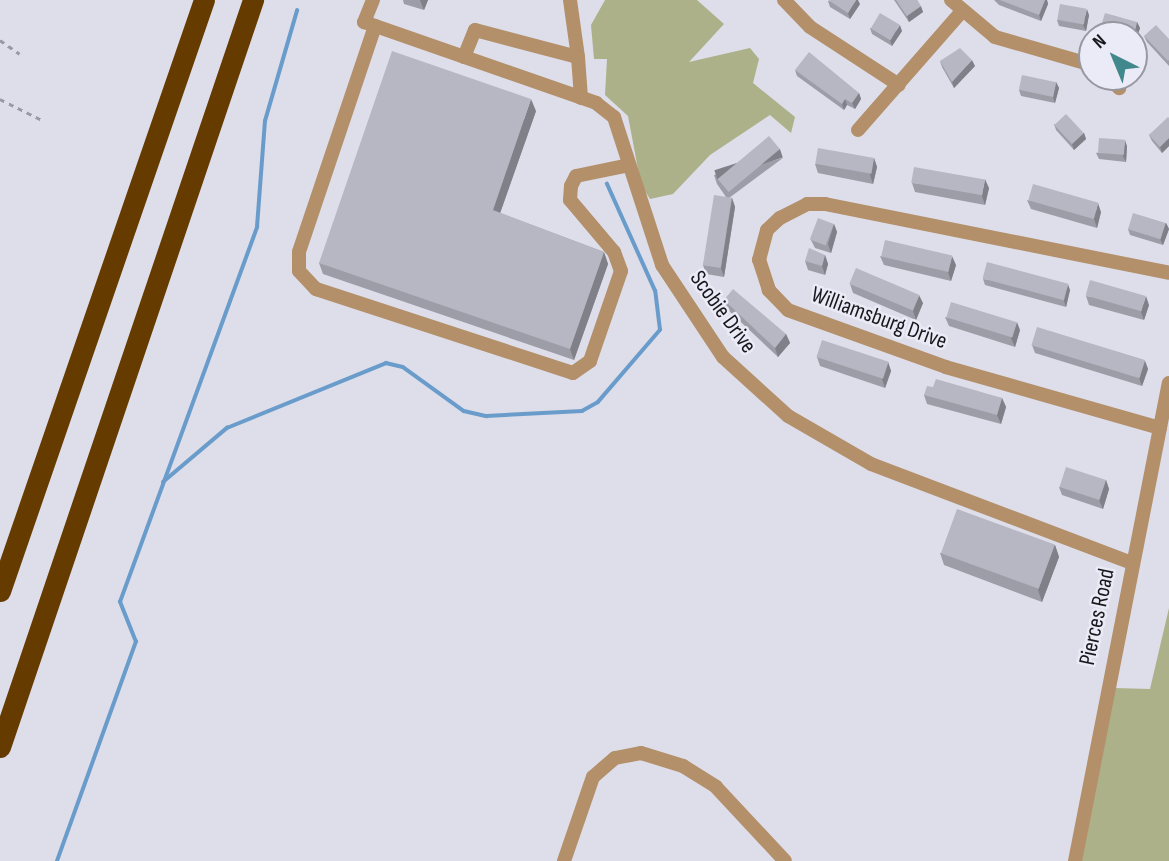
<!DOCTYPE html>
<html>
<head>
<meta charset="utf-8">
<style>
	body { margin:0 }
	#map { position:relative; width:1169px; height:861px; overflow:hidden; background:#dddee9; font-family:"Sofia Sans Condensed",sans-serif }
	div>[style] { position:absolute }
	[style*='--x'] { left:calc(var(--x)*1px); top:calc(var(--y)*1px); width:calc(var(--w)*1px); rotate:calc(var(--a)*1deg) }
	.green>* { inset:0; background:#acb189 }
	.stream>* { height:3.5px; margin:-1.75px; padding:0 1.75px; transform-origin:1.75px; border-radius:1.75px; background:#6a9ccb }
	.path>* { height:2.5px; margin-top:-1.25px; transform-origin:0; background:repeating-linear-gradient(90deg,#9899a1 0 5px,transparent 0 10px) }
	.minor>* { height:14px; margin:-7px; padding:0 7px; transform-origin:7px; border-radius:7px; background:#b38f6a }
	.highway>* { height:21px; margin:-10.5px; padding:0 10.5px; transform-origin:10.5px; border-radius:10.5px; background:#663b00 }
	.wall>* { inset:0; background:#9d9da7 }
	.shaded-wall>* { inset:0; background:#7f8088; transform-origin:0 0 }
	.building>* { inset:0; background:#b6b7c2; transform-origin:0 0 }
	span { translate:-50% -50%; white-space:nowrap; text-align:center; line-height:1.15; -webkit-text-stroke:5px #eaebf6; paint-order:stroke }
	.street-label { font-size:23px; color:#18181c }
	.north { position:absolute; left:1078px; top:21px; width:70px; height:70px; box-sizing:border-box; background:#eaebf6; border:2px solid #96979f; border-radius:50%; rotate:317deg; font-size:19px; font-weight:700; line-height:28px; text-align:center; color:#18181c }
	.north::after { content:''; display:block; margin:auto; width:24px; height:32px; background:#40888b; clip-path:polygon(50% 0,100% 100%,50% 72%,0 100%) }
</style>
</head>
<body>
<div id="map">
	<div class="green">
		<div style="clip-path:polygon(605px 0,697px 0,724px 24px,689px 62px,750px 48px,759px 59px,753px 83px,795px 117px,791px 133px,770px 115px,710px 155px,673px 194px,650px 199px,641px 185px,628px 116px,605px 95px,607px 59px,594px 59px,591px 25px)"></div>
		<div style="clip-path:polygon(1169px 608px,1169px 861px,1080px 861px,1114px 688px,1150px 689px)"></div>
	</div>
	<div class="stream">
		<div style="--x:163;--y:482;--w:84;--a:-40.2"></div>
		<div style="--x:227;--y:428;--w:172;--a:-22.2"></div>
		<div style="--x:386;--y:363;--w:17;--a:13"></div>
		<div style="--x:403;--y:367;--w:75;--a:35.8"></div>
		<div style="--x:464;--y:411;--w:23;--a:13"></div>
		<div style="--x:486;--y:416;--w:96;--a:-3"></div>
		<div style="--x:582;--y:411;--w:18;--a:-29"></div>
		<div style="--x:598;--y:402;--w:95;--a:-49.3"></div>
		<div style="--x:660;--y:330;--w:39;--a:-97"></div>
		<div style="--x:655;--y:291;--w:117;--a:-114.2"></div>
		<div style="--x:57;--y:861;--w:233;--a:-70.2"></div>
		<div style="--x:136;--y:642;--w:43;--a:-111.8"></div>
		<div style="--x:120;--y:602;--w:399;--a:-69.9"></div>
		<div style="--x:257;--y:227;--w:106;--a:-85.7"></div>
		<div style="--x:265;--y:121;--w:115;--a:-73.8"></div>
	</div>
	<div class="path">
		<div style="--x:0;--y:40;--w:24;--a:35"></div>
		<div style="--x:0;--y:99;--w:47;--a:26.6"></div>
	</div>
	<div class="minor">
		<div style="--x:373;--y:0;--w:24;--a:112"></div>
		<div style="--x:364;--y:22;--w:246;--a:19.2"></div>
		<div style="--x:596;--y:103;--w:23;--a:38"></div>
		<div style="--x:614;--y:117;--w:156;--a:72"></div>
		<div style="--x:662;--y:265;--w:110;--a:56.5"></div>
		<div style="--x:723;--y:357;--w:88;--a:42.2"></div>
		<div style="--x:788;--y:416;--w:96;--a:30"></div>
		<div style="--x:871;--y:464;--w:279;--a:20.8"></div>
		<div style="--x:570;--y:0;--w:58;--a:82"></div>
		<div style="--x:784;--y:0;--w:37;--a:46"></div>
		<div style="--x:810;--y:27;--w:106;--a:33.1"></div>
		<div style="--x:951;--y:0;--w:57;--a:40.1"></div>
		<div style="--x:995;--y:37;--w:101;--a:16.1"></div>
		<div style="--x:375;--y:26;--w:238;--a:108.6"></div>
		<div style="--x:299;--y:252;--w:19;--a:90"></div>
		<div style="--x:299;--y:271;--w:25;--a:47"></div>
		<div style="--x:316;--y:289;--w:270;--a:18.1"></div>
		<div style="--x:573;--y:373;--w:21;--a:-35"></div>
		<div style="--x:590;--y:361;--w:95;--a:-71"></div>
		<div style="--x:621;--y:271;--w:20;--a:-110"></div>
		<div style="--x:614;--y:252;--w:68;--a:-130.2"></div>
		<div style="--x:570;--y:200;--w:14;--a:-86"></div>
		<div style="--x:571;--y:186;--w:11;--a:-63"></div>
		<div style="--x:576;--y:176;--w:54;--a:-11.7"></div>
		<div style="--x:464;--y:57;--w:29;--a:-68"></div>
		<div style="--x:475;--y:30;--w:106;--a:14.7"></div>
		<div style="--x:578;--y:57;--w:41;--a:85.8"></div>
		<div style="--x:1108;--y:77;--w:16;--a:45"></div>
		<div style="--x:858;--y:130;--w:158;--a:-48.8"></div>
		<div style="--x:1160;--y:428;--w:223;--a:-164.1"></div>
		<div style="--x:946;--y:367;--w:168;--a:-160.2"></div>
		<div style="--x:788;--y:310;--w:28;--a:-134"></div>
		<div style="--x:769;--y:290;--w:32;--a:-108"></div>
		<div style="--x:759;--y:260;--w:31;--a:-75"></div>
		<div style="--x:767;--y:230;--w:18;--a:-43"></div>
		<div style="--x:780;--y:218;--w:30;--a:-27"></div>
		<div style="--x:807;--y:204;--w:18;--a:0"></div>
		<div style="--x:825;--y:204;--w:351;--a:11.3"></div>
		<div style="--x:564;--y:861;--w:89;--a:-71"></div>
		<div style="--x:593;--y:777;--w:29;--a:-41"></div>
		<div style="--x:615;--y:758;--w:26;--a:-11"></div>
		<div style="--x:641;--y:753;--w:44;--a:17.2"></div>
		<div style="--x:683;--y:766;--w:39;--a:32"></div>
		<div style="--x:716;--y:787;--w:101;--a:47"></div>
		<div style="--x:1075;--y:861;--w:487;--a:-78.9"></div>
	</div>
	<div class="highway">
		<div style="--x:0;--y:591;--w:625;--a:-70.96"></div>
		<div style="--x:0;--y:747;--w:789;--a:-71.29"></div>
	</div>
	<div class="wall">
		<div style="clip-path:polygon(403px 0,428px 0,424px 10px,404px 4px)"></div>
		<div style="clip-path:polygon(894px 0,917px 0,923px 12px,909px 22px)"></div>
		<div style="clip-path:polygon(994px 0,1047px 0,1048px 4px,1041px 21px,999px 5px)"></div>
		<div style="clip-path:polygon(828px 1px,860px 4px,850px 19px,830px 7px)"></div>
		<div style="clip-path:polygon(1089px 15px,1086px 31px,1059px 26px,1057px 20px)"></div>
		<div style="clip-path:polygon(1137px 22px,1140px 28px,1135px 43px,1134px 42px,1134px 35px,1102px 35px,1100px 29px)"></div>
		<div style="clip-path:polygon(870px 28px,902px 31px,892px 46px,872px 34px)"></div>
		<div style="clip-path:polygon(1144px 36px,1169px 39px,1169px 66px,1147px 42px)"></div>
		<div style="clip-path:polygon(940px 61px,975px 66px,954px 88px,942px 67px)"></div>
		<div style="clip-path:polygon(795px 70px,859px 93px,861px 99px,855px 109px,847px 105px,844px 110px,797px 76px)"></div>
		<div style="clip-path:polygon(1056px 82px,1059px 88px,1055px 103px,1021px 96px,1019px 90px)"></div>
		<div style="clip-path:polygon(536px 111px,500px 213px,604px 252px,608px 264px,574px 360px,323px 274px,319px 263px)"></div>
		<div style="clip-path:polygon(1169px 118px,1169px 146px,1162px 153px,1152px 141px,1149px 135px)"></div>
		<div style="clip-path:polygon(1054px 124px,1084px 133px,1086px 139px,1074px 150px,1056px 130px)"></div>
		<div style="clip-path:polygon(1127px 146px,1126px 162px,1099px 159px,1096px 153px)"></div>
		<div style="clip-path:polygon(783px 158px,729px 198px,732px 198px,735px 207px,724px 277px,706px 274px,703px 265px,726px 197px,717px 184px,714px 175px)"></div>
		<div style="clip-path:polygon(874px 158px,877px 167px,873px 184px,818px 173px,815px 164px)"></div>
		<div style="clip-path:polygon(912px 183px,989px 188px,985px 205px,915px 192px)"></div>
		<div style="clip-path:polygon(1027px 200px,1101px 212px,1097px 228px,1031px 209px)"></div>
		<div style="clip-path:polygon(1166px 223px,1169px 229px,1163px 245px,1130px 235px,1128px 229px)"></div>
		<div style="clip-path:polygon(834px 224px,837px 232px,831px 253px,815px 248px,811px 240px)"></div>
		<div style="clip-path:polygon(825px 255px,828px 264px,825px 275px,808px 270px,805px 261px)"></div>
		<div style="clip-path:polygon(880px 256px,956px 265px,951px 281px,884px 265px)"></div>
		<div style="clip-path:polygon(983px 279px,1070px 290px,1066px 307px,985px 285px)"></div>
		<div style="clip-path:polygon(850px 284px,923px 303px,916px 320px,853px 293px)"></div>
		<div style="clip-path:polygon(1086px 296px,1149px 305px,1144px 320px,1089px 305px)"></div>
		<div style="clip-path:polygon(724px 300px,786px 334px,790px 343px,778px 357px,727px 309px)"></div>
		<div style="clip-path:polygon(945px 317px,1020px 330px,1015px 347px,949px 326px)"></div>
		<div style="clip-path:polygon(1032px 345px,1145px 361px,1148px 369px,1142px 386px,1035px 353px)"></div>
		<div style="clip-path:polygon(817px 357px,888px 362px,891px 371px,885px 388px,820px 366px)"></div>
		<div style="clip-path:polygon(933px 387px,1002px 398px,1006px 407px,1001px 424px,927px 404px,924px 395px)"></div>
		<div style="clip-path:polygon(1106px 480px,1109px 489px,1103px 509px,1062px 495px,1059px 487px)"></div>
		<div style="clip-path:polygon(1055px 545px,1059px 557px,1042px 602px,944px 565px,940px 553px)"></div>
	</div>
	<div class="shaded-wall">
		<div style="clip-path:polygon(420px 0,428px 0,424px 10px)"></div>
		<div style="clip-path:polygon(856px 0,858px 0,860px 4px,850px 19px,848px 13px)"></div>
		<div style="clip-path:polygon(1045px 0,1047px 0,1048px 4px,1041px 21px,1039px 15px)"></div>
		<div style="clip-path:polygon(921px 6px,923px 12px,909px 22px,907px 16px)"></div>
		<div style="clip-path:polygon(1087px 9px,1089px 15px,1086px 31px,1083px 25px)"></div>
		<div style="clip-path:polygon(1137px 22px,1140px 28px,1135px 43px,1134px 35px)"></div>
		<div style="clip-path:polygon(900px 25px,902px 31px,892px 46px,890px 40px)"></div>
		<div style="clip-path:polygon(972px 60px,975px 66px,954px 88px,952px 82px)"></div>
		<div style="clip-path:polygon(1056px 82px,1059px 88px,1055px 103px,1053px 97px)"></div>
		<div style="clip-path:polygon(859px 93px,861px 99px,855px 109px,852px 103px)"></div>
		<div style="clip-path:polygon(531px 99px,536px 111px,497px 222px,493px 210px)"></div>
		<div style="clip-path:polygon(845px 99px,847px 105px,844px 110px,842px 104px)"></div>
		<div style="clip-path:polygon(1084px 133px,1086px 139px,1074px 150px,1072px 144px)"></div>
		<div style="clip-path:polygon(1169px 138px,1169px 146px,1162px 153px,1160px 147px)"></div>
		<div style="clip-path:polygon(1125px 140px,1127px 146px,1126px 162px,1123px 156px)"></div>
		<div style="left:780px;top:149px;width:9px;height:69px;rotate:72deg"></div>
		<div style="clip-path:polygon(874px 158px,877px 167px,873px 184px,870px 175px)"></div>
		<div style="clip-path:polygon(985px 179px,989px 188px,985px 205px,982px 196px)"></div>
		<div style="clip-path:polygon(732px 198px,735px 207px,724px 277px,721px 268px)"></div>
		<div style="clip-path:polygon(1098px 203px,1101px 212px,1097px 228px,1094px 219px)"></div>
		<div style="clip-path:polygon(1166px 223px,1169px 229px,1163px 245px,1160px 239px)"></div>
		<div style="clip-path:polygon(834px 224px,837px 232px,831px 253px,828px 244px)"></div>
		<div style="clip-path:polygon(604px 252px,608px 264px,574px 360px,570px 349px)"></div>
		<div style="clip-path:polygon(825px 255px,828px 264px,825px 275px,822px 266px)"></div>
		<div style="clip-path:polygon(952px 256px,956px 265px,951px 281px,948px 272px)"></div>
		<div style="clip-path:polygon(1068px 284px,1070px 290px,1066px 307px,1064px 301px)"></div>
		<div style="clip-path:polygon(919px 295px,923px 303px,916px 320px,913px 311px)"></div>
		<div style="clip-path:polygon(1146px 296px,1149px 305px,1144px 320px,1141px 312px)"></div>
		<div style="clip-path:polygon(1017px 322px,1020px 330px,1015px 347px,1011px 338px)"></div>
		<div style="clip-path:polygon(786px 334px,790px 343px,778px 357px,775px 348px)"></div>
		<div style="clip-path:polygon(1145px 361px,1148px 369px,1142px 386px,1139px 378px)"></div>
		<div style="clip-path:polygon(888px 362px,891px 371px,885px 388px,882px 379px)"></div>
		<div style="clip-path:polygon(1002px 398px,1006px 407px,1001px 424px,997px 415px)"></div>
		<div style="clip-path:polygon(1106px 480px,1109px 489px,1103px 509px,1099px 500px)"></div>
		<div style="clip-path:polygon(1055px 545px,1059px 557px,1042px 602px,1038px 590px)"></div>
	</div>
	<div class="building">
		<div style="clip-path:polygon(828px 0,856px 0,848px 13px)"></div>
		<div style="clip-path:polygon(896px 0,917px 0,921px 6px,907px 16px)"></div>
		<div style="clip-path:polygon(1000px 0,1045px 0,1039px 15px)"></div>
		<div style="left:1060px;top:4px;width:27px;height:16px;rotate:10deg"></div>
		<div style="left:880px;top:13px;width:23px;height:18px;rotate:31deg"></div>
		<div style="clip-path:polygon(1105px 13px,1137px 22px,1134px 35px,1126px 35px,1100px 29px)"></div>
		<div style="clip-path:polygon(1156px 25px,1169px 39px,1169px 60px,1168px 61px,1144px 36px)"></div>
		<div style="clip-path:polygon(960px 48px,972px 60px,952px 82px,940px 61px)"></div>
		<div style="clip-path:polygon(392px 51px,531px 99px,493px 210px,604px 252px,570px 349px,319px 263px)"></div>
		<div style="clip-path:polygon(809px 52px,859px 93px,852px 103px,845px 99px,842px 104px,795px 70px)"></div>
		<div style="left:1022px;top:75px;width:35px;height:15px;rotate:12deg"></div>
		<div style="left:1066px;top:114px;width:26px;height:16px;rotate:47deg"></div>
		<div style="clip-path:polygon(1168px 117px,1169px 118px,1169px 138px,1160px 147px,1149px 135px)"></div>
		<div style="left:769px;top:136px;width:17px;height:67px;rotate:50deg"></div>
		<div style="left:1099px;top:138px;width:26px;height:15px;rotate:4deg"></div>
		<div style="left:818px;top:148px;width:57px;height:16px;rotate:10deg"></div>
		<div style="left:914px;top:167px;width:72px;height:16px;rotate:10deg"></div>
		<div style="left:1033px;top:184px;width:68px;height:17px;rotate:16deg"></div>
		<div style="left:714px;top:195px;width:18px;height:71px;rotate:9deg"></div>
		<div style="left:1133px;top:213px;width:34px;height:17px;rotate:17deg"></div>
		<div style="left:818px;top:218px;width:17px;height:23px;rotate:21deg"></div>
		<div style="left:885px;top:240px;width:69px;height:17px;rotate:13deg"></div>
		<div style="clip-path:polygon(809px 248px,825px 255px,822px 266px,805px 261px)"></div>
		<div style="left:987px;top:262px;width:84px;height:17px;rotate:15deg"></div>
		<div style="left:856px;top:268px;width:69px;height:17px;rotate:23deg"></div>
		<div style="left:1090px;top:280px;width:58px;height:16px;rotate:16deg"></div>
		<div style="clip-path:polygon(733px 289px,786px 334px,775px 348px,724px 300px)"></div>
		<div style="left:951px;top:302px;width:69px;height:16px;rotate:17deg"></div>
		<div style="left:1037px;top:327px;width:113px;height:19px;rotate:17deg"></div>
		<div style="left:822px;top:340px;width:70px;height:18px;rotate:18deg"></div>
		<div style="clip-path:polygon(936px 379px,1002px 398px,997px 415px,924px 395px,927px 386px,933px 387px)"></div>
		<div style="left:1066px;top:467px;width:42px;height:21px;rotate:18deg"></div>
		<div style="left:957px;top:509px;width:104px;height:47px;rotate:20deg"></div>
	</div>
	<div class="street-label">
		<span style="left:723px;top:312px;rotate:54deg">Scobie Drive</span>
		<span style="left:879px;top:318px;rotate:20deg">Williamsburg Drive</span>
		<span style="left:1097px;top:617px;rotate:-78deg">Pierces Road</span>
	</div>
	<div class="north">N</div>
</div>
</body>
</html>
